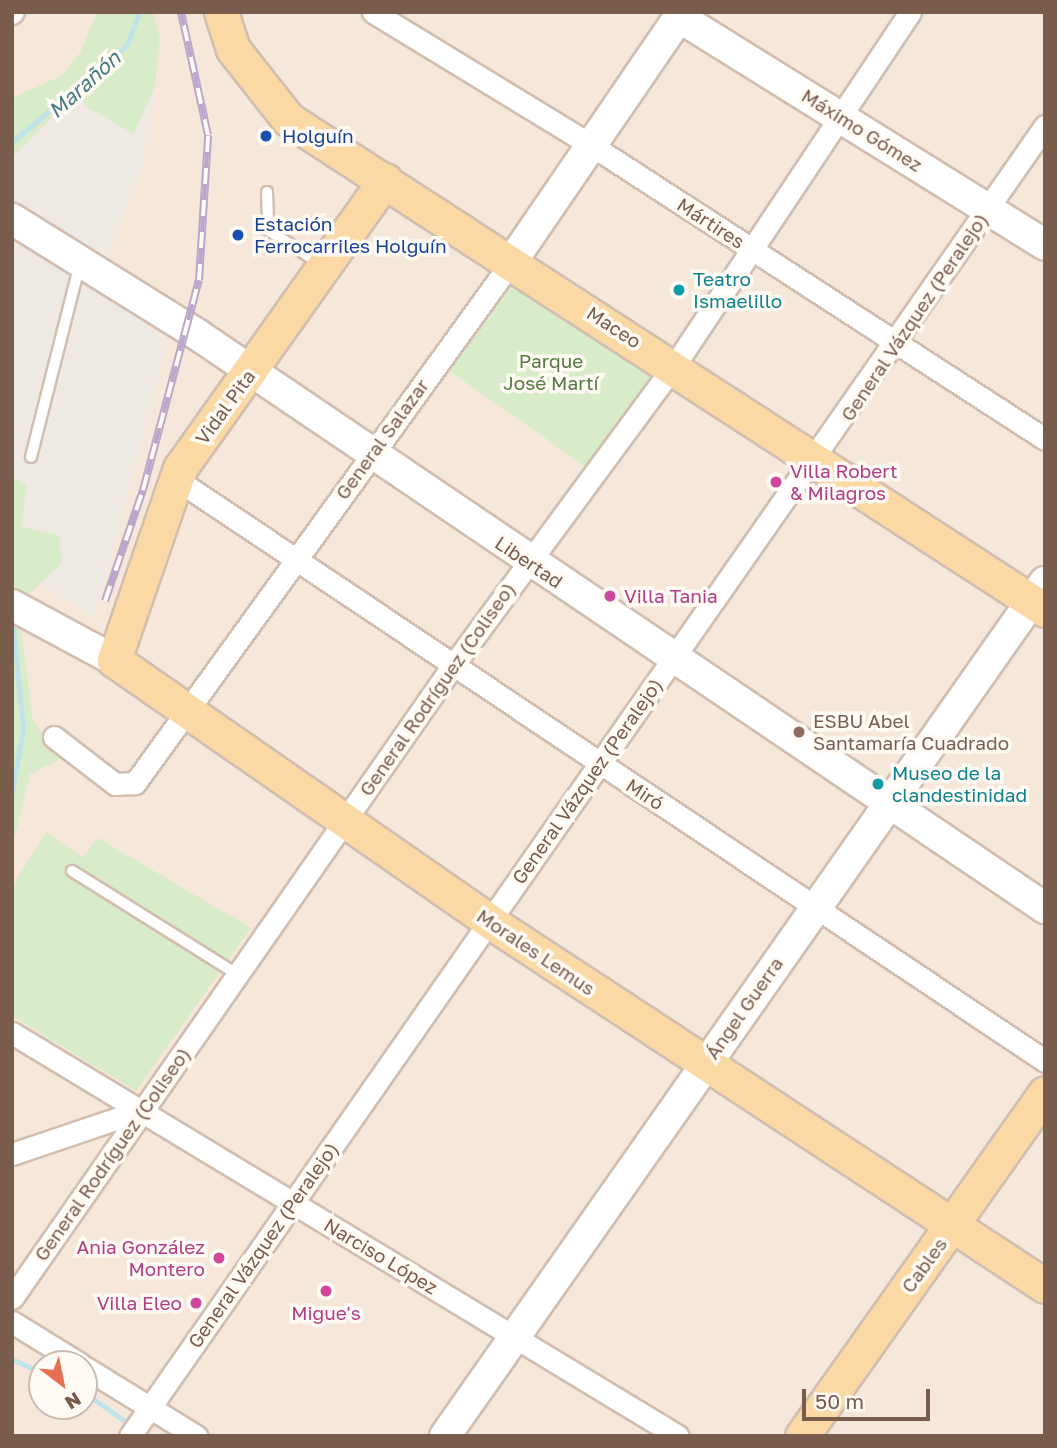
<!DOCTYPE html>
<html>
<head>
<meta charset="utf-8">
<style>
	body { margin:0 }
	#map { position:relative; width:1057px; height:1448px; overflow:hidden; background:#fdf6ec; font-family:"Golos Text",sans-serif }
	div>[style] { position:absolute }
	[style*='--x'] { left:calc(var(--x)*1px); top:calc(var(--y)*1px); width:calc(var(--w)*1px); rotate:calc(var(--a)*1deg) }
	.residential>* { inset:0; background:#f5e8da }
	.industrial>* { inset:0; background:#efe9e4 }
	.green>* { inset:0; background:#d8ecc9; transform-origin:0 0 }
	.stream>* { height:5px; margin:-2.5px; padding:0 2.5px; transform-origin:2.5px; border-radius:2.5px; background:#bfe3e8 }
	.roads { filter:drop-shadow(2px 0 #d1beb0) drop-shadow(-2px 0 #d1beb0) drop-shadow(0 2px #d1beb0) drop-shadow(0 -2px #d1beb0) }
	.lane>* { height:10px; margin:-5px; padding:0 5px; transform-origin:5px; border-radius:5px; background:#fff }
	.street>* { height:21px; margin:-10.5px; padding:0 10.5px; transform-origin:10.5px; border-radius:10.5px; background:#fff }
	.secondary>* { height:30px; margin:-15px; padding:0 15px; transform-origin:15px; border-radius:15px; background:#fff }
	.primary>* { height:33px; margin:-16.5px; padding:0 16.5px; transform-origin:16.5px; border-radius:16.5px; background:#fbd9a5 }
	.rail>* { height:8px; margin-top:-4px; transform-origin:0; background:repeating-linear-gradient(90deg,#fffaf3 0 16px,#b9a8c9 0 32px); box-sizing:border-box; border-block:2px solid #b9a8c9 }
	.dots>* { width:19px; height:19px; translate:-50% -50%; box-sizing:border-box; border:4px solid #fffaf3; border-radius:50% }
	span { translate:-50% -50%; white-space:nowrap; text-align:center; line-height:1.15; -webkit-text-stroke:7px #fffaf3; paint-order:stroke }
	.street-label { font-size:19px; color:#7a5c4d }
	.transit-label { font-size:19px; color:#164399 }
	.left { translate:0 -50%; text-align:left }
	.culture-label { font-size:19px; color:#0d838f }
	.park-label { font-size:19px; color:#537a41 }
	.hotel-label { font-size:19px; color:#b23c85 }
	.right { translate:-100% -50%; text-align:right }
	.education-label { font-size:19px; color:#785e54 }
	.water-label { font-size:21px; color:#437c86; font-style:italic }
	.frame { position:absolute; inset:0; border:14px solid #7a5c4d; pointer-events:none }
	.north { position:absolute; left:28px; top:1350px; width:70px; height:70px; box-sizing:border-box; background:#fffaf3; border:2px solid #cabbb1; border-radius:50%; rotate:148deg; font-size:19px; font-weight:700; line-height:28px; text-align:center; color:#7a5c4d }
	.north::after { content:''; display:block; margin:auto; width:24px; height:32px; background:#e76f51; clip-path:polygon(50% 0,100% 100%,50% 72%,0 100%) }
	.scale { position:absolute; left:802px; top:1389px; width:128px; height:32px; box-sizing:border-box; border:4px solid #7a5c4d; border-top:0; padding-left:9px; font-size:21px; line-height:24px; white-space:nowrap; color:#7a5c4d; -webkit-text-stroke:5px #fffaf3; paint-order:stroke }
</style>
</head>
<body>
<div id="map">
	<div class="residential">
		<div style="clip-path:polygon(evenodd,12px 12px,1045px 12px,1045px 1436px,12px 1436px,12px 12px,42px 1364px,84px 1364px,84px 1406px,42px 1406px,42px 1364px)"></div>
	</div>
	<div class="industrial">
		<div style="clip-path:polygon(155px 86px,144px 161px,103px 267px,12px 201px,12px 158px,76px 93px)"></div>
		<div style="clip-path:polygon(12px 233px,168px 340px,95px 617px,30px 578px,12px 554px)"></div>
	</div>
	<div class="green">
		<div style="clip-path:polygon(97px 12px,153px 12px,160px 37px,155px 86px,134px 134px,88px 108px,76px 93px,12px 157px,12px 98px,61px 76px,80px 53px)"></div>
		<div style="left:514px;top:276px;width:170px;height:115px;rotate:35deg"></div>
		<div style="clip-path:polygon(12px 477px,27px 484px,21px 527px,59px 535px,62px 563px,29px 594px,12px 586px)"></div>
		<div style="clip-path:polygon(12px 616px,20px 620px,33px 721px,62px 758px,30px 774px,12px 849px)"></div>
		<div style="clip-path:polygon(46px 832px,82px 857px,98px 838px,251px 928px,136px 1091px,12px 1016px,12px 887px)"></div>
	</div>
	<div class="stream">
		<div style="--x:12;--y:142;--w:150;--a:-40.1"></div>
		<div style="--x:127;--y:45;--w:35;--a:-70"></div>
		<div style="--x:12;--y:792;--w:65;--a:-80.2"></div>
		<div style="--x:23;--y:728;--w:111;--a:-95.7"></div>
		<div style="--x:12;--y:1359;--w:33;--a:25"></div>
		<div style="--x:84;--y:1392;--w:57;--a:35.7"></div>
	</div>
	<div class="roads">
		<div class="lane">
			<div style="--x:267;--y:192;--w:38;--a:88"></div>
			<div style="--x:268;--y:230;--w:61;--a:32.9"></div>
			<div style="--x:31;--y:457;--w:200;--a:-75.8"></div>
			<div style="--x:72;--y:871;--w:195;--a:32"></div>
		</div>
		<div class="street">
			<div style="--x:373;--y:12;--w:255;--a:31.4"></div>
			<div style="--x:591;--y:145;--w:541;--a:32.93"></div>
			<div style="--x:12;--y:13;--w:1;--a:-45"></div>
			<div style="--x:176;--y:479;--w:1046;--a:33.81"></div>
			<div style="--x:54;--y:737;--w:77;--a:37.6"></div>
			<div style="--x:115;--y:784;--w:20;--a:-3"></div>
			<div style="--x:135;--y:783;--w:644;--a:-54.16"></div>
			<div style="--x:12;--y:1033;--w:778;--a:31.18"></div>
			<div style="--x:12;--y:1154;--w:137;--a:-18.7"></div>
			<div style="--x:12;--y:1298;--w:773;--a:-55.12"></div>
			<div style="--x:454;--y:664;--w:370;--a:-53.6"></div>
			<div style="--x:674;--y:366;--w:425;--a:-56.3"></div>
			<div style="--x:12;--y:1322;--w:80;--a:31.7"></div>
			<div style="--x:84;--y:1367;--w:132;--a:31.6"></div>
			<div style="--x:130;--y:1436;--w:1598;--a:-55.07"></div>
		</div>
		<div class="secondary">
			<div style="--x:12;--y:219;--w:219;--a:31.9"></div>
			<div style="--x:198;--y:335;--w:1023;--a:34.08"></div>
			<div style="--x:512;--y:261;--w:296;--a:-55.6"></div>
			<div style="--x:679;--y:17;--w:431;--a:31.9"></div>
			<div style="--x:12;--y:605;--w:116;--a:28.3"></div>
			<div style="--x:445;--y:1436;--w:1044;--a:-54.91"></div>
		</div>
		<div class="primary">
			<div style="--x:221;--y:12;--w:39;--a:72"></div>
			<div style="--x:233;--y:49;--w:89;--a:51.8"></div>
			<div style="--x:288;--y:119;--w:902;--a:32.97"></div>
			<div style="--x:385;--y:180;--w:354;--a:125.4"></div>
			<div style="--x:180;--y:468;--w:203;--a:109"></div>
			<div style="--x:114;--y:660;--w:457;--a:34.8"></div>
			<div style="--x:489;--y:921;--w:665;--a:33.28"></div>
			<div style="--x:802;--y:1436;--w:420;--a:-54.7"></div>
		</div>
	</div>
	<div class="rail">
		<div style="--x:105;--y:601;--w:117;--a:-71.1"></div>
		<div style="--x:143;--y:490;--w:217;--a:-75.1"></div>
		<div style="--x:199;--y:280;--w:145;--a:-86.4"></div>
		<div style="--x:208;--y:135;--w:126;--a:-102.4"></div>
	</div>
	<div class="dots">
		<div style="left:266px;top:136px;background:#1a4fb4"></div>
		<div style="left:238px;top:235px;background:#1a4fb4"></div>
		<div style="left:679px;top:290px;background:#0f9aa8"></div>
		<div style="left:776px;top:482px;background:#d1479c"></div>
		<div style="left:610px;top:596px;background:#d1479c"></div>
		<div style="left:799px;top:732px;background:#8d6e63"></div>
		<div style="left:878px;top:784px;background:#0f9aa8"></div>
		<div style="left:219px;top:1258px;background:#d1479c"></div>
		<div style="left:326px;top:1291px;background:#d1479c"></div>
		<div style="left:196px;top:1303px;background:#d1479c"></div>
	</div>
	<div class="street-label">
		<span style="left:862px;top:130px;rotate:32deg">Máximo Gómez</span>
		<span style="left:711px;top:223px;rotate:33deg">Mártires</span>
		<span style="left:914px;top:317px;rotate:-56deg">General Vázquez (Peralejo)</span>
		<span style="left:614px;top:327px;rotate:33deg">Maceo</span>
		<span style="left:225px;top:407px;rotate:-54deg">Vidal Pita</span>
		<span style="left:382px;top:439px;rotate:-54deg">General Salazar</span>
		<span style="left:529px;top:562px;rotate:34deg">Libertad</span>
		<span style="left:437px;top:689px;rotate:-55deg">General Rodríguez (Coliseo)</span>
		<span style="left:587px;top:781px;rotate:-55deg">General Vázquez (Peralejo)</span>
		<span style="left:645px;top:794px;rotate:33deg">Miró</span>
		<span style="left:536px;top:952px;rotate:34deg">Morales Lemus</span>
		<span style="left:744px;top:1008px;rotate:-55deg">Ángel Guerra</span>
		<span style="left:112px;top:1154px;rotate:-55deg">General Rodríguez (Coliseo)</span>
		<span style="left:263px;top:1245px;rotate:-55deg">General Vázquez (Peralejo)</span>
		<span style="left:381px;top:1256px;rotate:31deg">Narciso López</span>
		<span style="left:924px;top:1265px;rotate:-54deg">Cables</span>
	</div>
	<div class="transit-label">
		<span class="left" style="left:282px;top:136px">Holguín</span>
		<span class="left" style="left:254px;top:235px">Estación<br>Ferrocarriles Holguín</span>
	</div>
	<div class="culture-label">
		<span class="left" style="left:693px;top:290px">Teatro<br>Ismaelillo</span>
		<span class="left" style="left:892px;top:784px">Museo de la<br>clandestinidad</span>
	</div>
	<div class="park-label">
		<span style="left:551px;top:372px">Parque<br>José Martí</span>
	</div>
	<div class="hotel-label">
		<span class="left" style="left:790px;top:482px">Villa Robert<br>&amp; Milagros</span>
		<span class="left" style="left:624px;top:596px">Villa Tania</span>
		<span class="right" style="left:205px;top:1258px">Ania González<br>Montero</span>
		<span class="right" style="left:182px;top:1303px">Villa Eleo</span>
		<span style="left:326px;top:1313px">Migue's</span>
	</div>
	<div class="education-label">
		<span class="left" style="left:813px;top:732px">ESBU Abel<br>Santamaría Cuadrado</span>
	</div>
	<div class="water-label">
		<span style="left:84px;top:84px;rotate:-42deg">Marañón</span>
	</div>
	<div class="frame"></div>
	<div class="north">N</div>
	<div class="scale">50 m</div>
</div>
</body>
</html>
